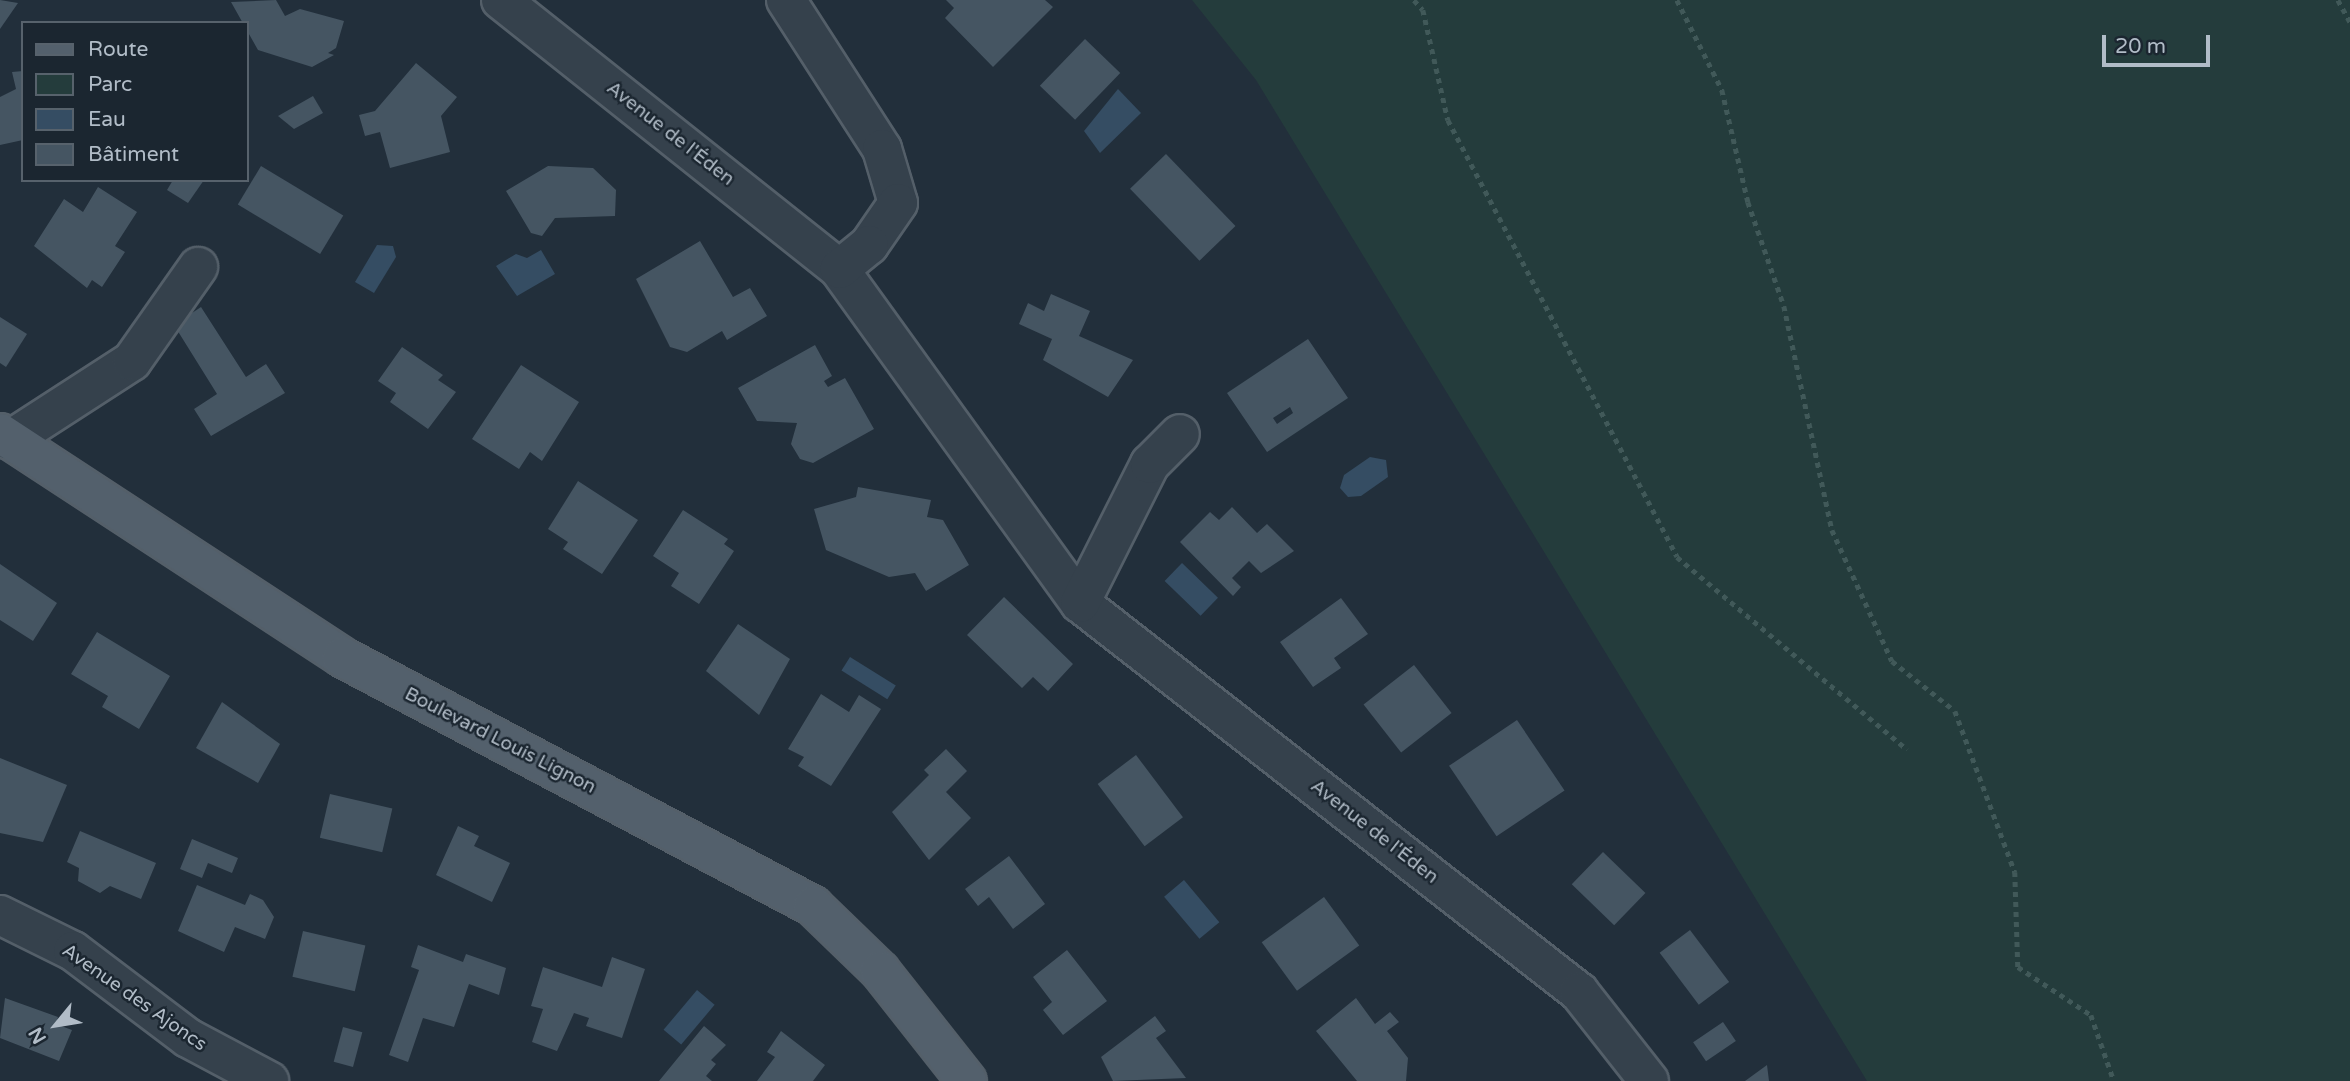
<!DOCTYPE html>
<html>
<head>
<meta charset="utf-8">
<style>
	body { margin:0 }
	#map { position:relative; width:2350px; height:1081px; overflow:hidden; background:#222f3b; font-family:"Varela Round",sans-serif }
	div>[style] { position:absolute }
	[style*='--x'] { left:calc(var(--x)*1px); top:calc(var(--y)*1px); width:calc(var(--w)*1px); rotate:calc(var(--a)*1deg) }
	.green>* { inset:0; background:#243c3c }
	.water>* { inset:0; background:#354d63; transform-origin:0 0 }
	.building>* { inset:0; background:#455562; transform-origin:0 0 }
	.path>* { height:4.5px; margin-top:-2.25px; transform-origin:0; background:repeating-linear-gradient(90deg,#415959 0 5px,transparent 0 10px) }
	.roads { filter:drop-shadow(2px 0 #545f69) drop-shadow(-2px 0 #545f69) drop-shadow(0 2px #545f69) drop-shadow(0 -2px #545f69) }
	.minor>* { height:38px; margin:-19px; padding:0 19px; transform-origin:19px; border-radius:19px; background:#35414c }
	.major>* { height:38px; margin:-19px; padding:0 19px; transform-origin:19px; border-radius:19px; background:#53606c }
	span { translate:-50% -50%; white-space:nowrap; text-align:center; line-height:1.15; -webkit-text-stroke:5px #1b2630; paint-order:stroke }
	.street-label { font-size:19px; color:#b1bcc7 }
	.legend { position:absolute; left:21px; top:21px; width:228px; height:161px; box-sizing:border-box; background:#1b2630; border:2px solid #57626c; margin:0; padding:9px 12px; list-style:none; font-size:21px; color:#b1bcc7 }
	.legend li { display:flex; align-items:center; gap:14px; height:35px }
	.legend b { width:35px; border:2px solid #57626c }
	.north { position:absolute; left:21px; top:990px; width:70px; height:70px; -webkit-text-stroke:5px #1b2630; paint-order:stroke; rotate:240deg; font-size:19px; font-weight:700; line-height:28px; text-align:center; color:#b1bcc7 }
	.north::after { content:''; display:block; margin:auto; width:24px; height:32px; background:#b1bcc7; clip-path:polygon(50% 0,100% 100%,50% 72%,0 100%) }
	.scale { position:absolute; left:2102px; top:35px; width:108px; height:32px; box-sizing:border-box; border:4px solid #b1bcc7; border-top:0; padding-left:9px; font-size:21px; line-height:24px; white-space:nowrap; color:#b1bcc7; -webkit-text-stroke:5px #1b2630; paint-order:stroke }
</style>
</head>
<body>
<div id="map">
	<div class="green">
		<div style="clip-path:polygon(1192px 0,2350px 0,2350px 1081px,1867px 1081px,1256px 80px)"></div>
	</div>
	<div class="water">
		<div style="clip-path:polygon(1118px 89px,1141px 113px,1100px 153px,1084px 131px)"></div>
		<div style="clip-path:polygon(377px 245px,393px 246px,396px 257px,374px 293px,355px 282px)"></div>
		<div style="clip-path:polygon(541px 250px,555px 274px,517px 296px,496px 266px,516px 254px,527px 258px)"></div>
		<div style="clip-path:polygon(1370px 457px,1386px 460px,1388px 477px,1361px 496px,1348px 497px,1340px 488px,1344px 475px)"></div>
		<div style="left:1182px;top:563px;width:50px;height:25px;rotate:44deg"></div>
		<div style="left:850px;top:657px;width:54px;height:16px;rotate:32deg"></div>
		<div style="left:1184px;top:880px;width:55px;height:26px;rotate:50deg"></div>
		<div style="left:697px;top:990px;width:23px;height:52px;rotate:40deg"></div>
	</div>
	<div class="building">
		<div style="clip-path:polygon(0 0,18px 3px,0 29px)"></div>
		<div style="clip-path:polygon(276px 0,285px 16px,300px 9px,344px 21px,336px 48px,328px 53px,334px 55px,312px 67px,258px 50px,231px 2px)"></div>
		<div style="clip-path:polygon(946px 0,1045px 0,1053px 7px,993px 67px,945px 18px,954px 8px)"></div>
		<div style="left:1085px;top:39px;width:49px;height:65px;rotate:44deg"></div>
		<div style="clip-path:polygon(416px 63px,457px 97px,441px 116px,450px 152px,390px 168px,380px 132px,365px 136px,359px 115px,375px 111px)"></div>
		<div style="clip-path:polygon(23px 71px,23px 140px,0 145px,0 97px,16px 89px,12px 72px)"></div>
		<div style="clip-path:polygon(313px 96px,323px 113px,294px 129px,278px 116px)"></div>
		<div style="left:1166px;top:154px;width:100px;height:50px;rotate:46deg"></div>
		<div style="left:261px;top:166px;width:96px;height:45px;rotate:31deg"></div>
		<div style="clip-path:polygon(548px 166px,593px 168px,616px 190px,615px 216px,555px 218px,542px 236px,531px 233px,506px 191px)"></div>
		<div style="clip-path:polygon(173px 180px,204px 180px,188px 203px,167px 190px)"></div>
		<div style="clip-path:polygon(98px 187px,137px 212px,115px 246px,125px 252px,102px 287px,92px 280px,87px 288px,34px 246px,64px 199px,83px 212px)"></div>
		<div style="clip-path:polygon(700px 241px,733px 297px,750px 288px,767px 316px,727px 340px,722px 331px,687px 352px,670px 347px,636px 279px)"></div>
		<div style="clip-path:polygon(1051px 294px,1090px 311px,1079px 336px,1133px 360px,1108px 397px,1043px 360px,1052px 339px,1019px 324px,1028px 303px,1044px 311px)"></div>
		<div style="clip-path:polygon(201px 307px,246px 377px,266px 364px,285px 393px,211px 436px,194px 409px,217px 394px,174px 325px)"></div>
		<div style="clip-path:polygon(0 317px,27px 334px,6px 367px,0 363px)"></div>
		<div style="clip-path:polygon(evenodd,1308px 339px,1348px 398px,1267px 452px,1227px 393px,1308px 339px,1290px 407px,1293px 413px,1277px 424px,1273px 418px,1290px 407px)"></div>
		<div style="clip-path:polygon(815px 345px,832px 376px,824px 381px,828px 387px,845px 378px,874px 429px,813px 463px,800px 459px,791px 444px,797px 423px,757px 421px,738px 388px)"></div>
		<div style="clip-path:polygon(402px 347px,443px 375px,438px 380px,456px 392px,428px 429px,390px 402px,396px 393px,378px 381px)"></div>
		<div style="clip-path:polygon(521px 365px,579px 402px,542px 461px,530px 452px,519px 469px,472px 439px)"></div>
		<div style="clip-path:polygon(578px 481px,638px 520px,602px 574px,563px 549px,568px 542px,548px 529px)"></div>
		<div style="clip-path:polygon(858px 487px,931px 500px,927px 517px,943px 520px,969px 565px,926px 591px,915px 573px,889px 577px,826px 550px,814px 509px,856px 497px)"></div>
		<div style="clip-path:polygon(1232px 507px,1257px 533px,1267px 524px,1294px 551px,1261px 573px,1249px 561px,1232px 578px,1241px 587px,1233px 596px,1180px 542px,1210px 512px,1219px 520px)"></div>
		<div style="clip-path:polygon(683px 510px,728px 539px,724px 544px,734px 551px,699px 604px,671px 586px,679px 573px,653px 556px)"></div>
		<div style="clip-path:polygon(0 564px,57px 603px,33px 641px,0 620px)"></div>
		<div style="clip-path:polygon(1004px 597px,1073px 664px,1048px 691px,1033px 677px,1022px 688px,967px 635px)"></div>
		<div style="clip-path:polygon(1341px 598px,1368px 634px,1334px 658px,1341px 668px,1313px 687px,1280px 642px)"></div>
		<div style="clip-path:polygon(738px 624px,790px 659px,759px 715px,706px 671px)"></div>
		<div style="clip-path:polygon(97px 632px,170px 676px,139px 729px,102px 707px,108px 696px,71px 674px)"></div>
		<div style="left:1414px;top:665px;width:61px;height:64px;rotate:52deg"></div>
		<div style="clip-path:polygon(821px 694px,849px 712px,859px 695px,881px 709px,831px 786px,798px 766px,804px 757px,788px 749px)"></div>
		<div style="clip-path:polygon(222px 702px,280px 744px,258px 783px,196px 748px)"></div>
		<div style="left:1517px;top:720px;width:85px;height:82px;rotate:56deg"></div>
		<div style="clip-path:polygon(946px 749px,967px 771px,946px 792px,971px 818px,929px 860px,892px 812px,929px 775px,924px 770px)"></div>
		<div style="left:1136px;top:755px;width:78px;height:48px;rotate:53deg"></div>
		<div style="clip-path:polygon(0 758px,67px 785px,43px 842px,0 833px)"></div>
		<div style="left:330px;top:794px;width:64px;height:45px;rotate:13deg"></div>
		<div style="clip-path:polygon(458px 826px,479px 836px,474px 846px,510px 863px,492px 902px,436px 875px)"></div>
		<div style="clip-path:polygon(80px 831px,156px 863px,141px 899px,110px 886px,100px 893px,78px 881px,79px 868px,67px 862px)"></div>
		<div style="clip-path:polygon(192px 839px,238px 858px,232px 873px,208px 863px,202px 878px,180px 869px)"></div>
		<div style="left:1603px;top:852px;width:59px;height:45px;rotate:44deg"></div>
		<div style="clip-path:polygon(1009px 856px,1045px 904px,1013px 929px,989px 897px,978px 906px,965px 889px)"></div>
		<div style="clip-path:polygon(197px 885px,245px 905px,250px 894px,263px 900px,274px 917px,265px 939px,235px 927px,224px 952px,178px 931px)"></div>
		<div style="left:1324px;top:897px;width:60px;height:77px;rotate:54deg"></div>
		<div style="left:1690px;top:930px;width:65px;height:38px;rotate:53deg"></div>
		<div style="left:303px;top:931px;width:64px;height:47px;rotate:13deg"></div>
		<div style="clip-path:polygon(418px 945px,463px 962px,466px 954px,506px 968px,499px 995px,469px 984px,454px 1027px,423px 1018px,408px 1062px,389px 1055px,419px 970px,411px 967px)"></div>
		<div style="clip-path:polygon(1067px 950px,1107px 1001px,1063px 1035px,1043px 1010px,1052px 1002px,1033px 977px)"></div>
		<div style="clip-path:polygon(612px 957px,645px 969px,622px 1038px,586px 1026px,589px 1018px,574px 1013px,557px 1051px,532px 1042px,543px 1009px,531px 1006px,543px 967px,602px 987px)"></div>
		<div style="clip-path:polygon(5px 998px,58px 1017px,56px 1024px,72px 1030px,59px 1061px,0 1038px)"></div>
		<div style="clip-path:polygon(1356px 998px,1375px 1024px,1390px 1012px,1399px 1022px,1387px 1031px,1408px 1058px,1406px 1081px,1357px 1081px,1316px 1031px)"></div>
		<div style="clip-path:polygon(1155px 1016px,1166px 1031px,1156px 1038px,1186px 1078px,1113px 1081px,1101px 1057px)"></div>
		<div style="left:1723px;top:1022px;width:23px;height:36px;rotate:56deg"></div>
		<div style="clip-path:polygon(704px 1026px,726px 1045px,711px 1060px,716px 1064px,706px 1076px,712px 1081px,659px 1081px)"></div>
		<div style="left:343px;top:1027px;width:20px;height:36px;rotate:15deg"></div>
		<div style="clip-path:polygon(781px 1031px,825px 1065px,813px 1081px,757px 1081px,775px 1057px,767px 1052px)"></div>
		<div style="clip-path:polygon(1767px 1065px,1769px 1081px,1745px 1081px)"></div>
	</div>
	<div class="path">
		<div style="--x:1414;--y:0;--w:13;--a:48"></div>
		<div style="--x:1423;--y:10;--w:113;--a:77.2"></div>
		<div style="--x:1448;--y:120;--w:493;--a:62.3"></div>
		<div style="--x:1677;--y:557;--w:300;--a:39.9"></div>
		<div style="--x:1677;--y:0;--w:101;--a:63.4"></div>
		<div style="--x:1722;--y:90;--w:115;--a:76.9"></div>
		<div style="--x:1748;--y:202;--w:110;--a:70.9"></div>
		<div style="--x:1784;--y:306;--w:229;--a:77.9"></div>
		<div style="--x:1832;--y:530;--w:144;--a:65.4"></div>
		<div style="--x:1892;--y:661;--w:80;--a:38.4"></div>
		<div style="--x:1955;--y:711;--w:172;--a:69.6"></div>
		<div style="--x:2015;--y:872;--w:95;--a:88.2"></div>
		<div style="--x:2018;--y:967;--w:87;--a:33.3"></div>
		<div style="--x:2091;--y:1015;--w:70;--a:70.8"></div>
		<div style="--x:2338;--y:0;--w:25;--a:61"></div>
	</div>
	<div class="roads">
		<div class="minor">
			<div style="--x:501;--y:0;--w:432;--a:38.5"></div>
			<div style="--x:839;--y:269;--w:412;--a:54.2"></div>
			<div style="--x:1080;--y:603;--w:633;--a:37.94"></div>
			<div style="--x:1579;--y:992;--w:113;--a:51.8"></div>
			<div style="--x:786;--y:0;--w:177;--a:57.2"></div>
			<div style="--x:882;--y:149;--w:56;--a:73.5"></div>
			<div style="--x:898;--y:203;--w:51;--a:124.6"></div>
			<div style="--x:869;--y:245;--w:38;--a:141"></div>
			<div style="--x:10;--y:440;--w:145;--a:-32.9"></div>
			<div style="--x:132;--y:361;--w:115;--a:-54.9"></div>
			<div style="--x:1080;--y:603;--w:156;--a:-63.3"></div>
			<div style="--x:1150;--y:464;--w:42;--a:-45"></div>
			<div style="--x:0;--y:915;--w:81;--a:26.3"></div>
			<div style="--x:73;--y:951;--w:144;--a:37.1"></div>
			<div style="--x:188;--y:1038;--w:92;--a:28"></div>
		</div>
		<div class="major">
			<div style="--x:0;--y:433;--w:409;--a:33.2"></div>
			<div style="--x:342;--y:657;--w:533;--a:27.86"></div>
			<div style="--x:813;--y:906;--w:93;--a:44.1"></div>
			<div style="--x:880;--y:971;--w:140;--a:51.7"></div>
		</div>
	</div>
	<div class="street-label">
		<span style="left:670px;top:134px;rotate:38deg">Avenue de l'Éden</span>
		<span style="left:500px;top:741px;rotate:27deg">Boulevard Louis Lignon</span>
		<span style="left:1374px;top:832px;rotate:38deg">Avenue de l'Éden</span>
		<span style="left:134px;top:998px;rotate:35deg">Avenue des Ajoncs</span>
	</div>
	<ul class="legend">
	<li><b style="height:9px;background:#53606c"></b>Route</li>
	<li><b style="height:19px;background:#243c3c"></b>Parc</li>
	<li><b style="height:19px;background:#354d63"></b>Eau</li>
	<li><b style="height:19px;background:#455562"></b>Bâtiment</li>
	</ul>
	<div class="north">N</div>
	<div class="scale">20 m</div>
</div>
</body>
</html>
